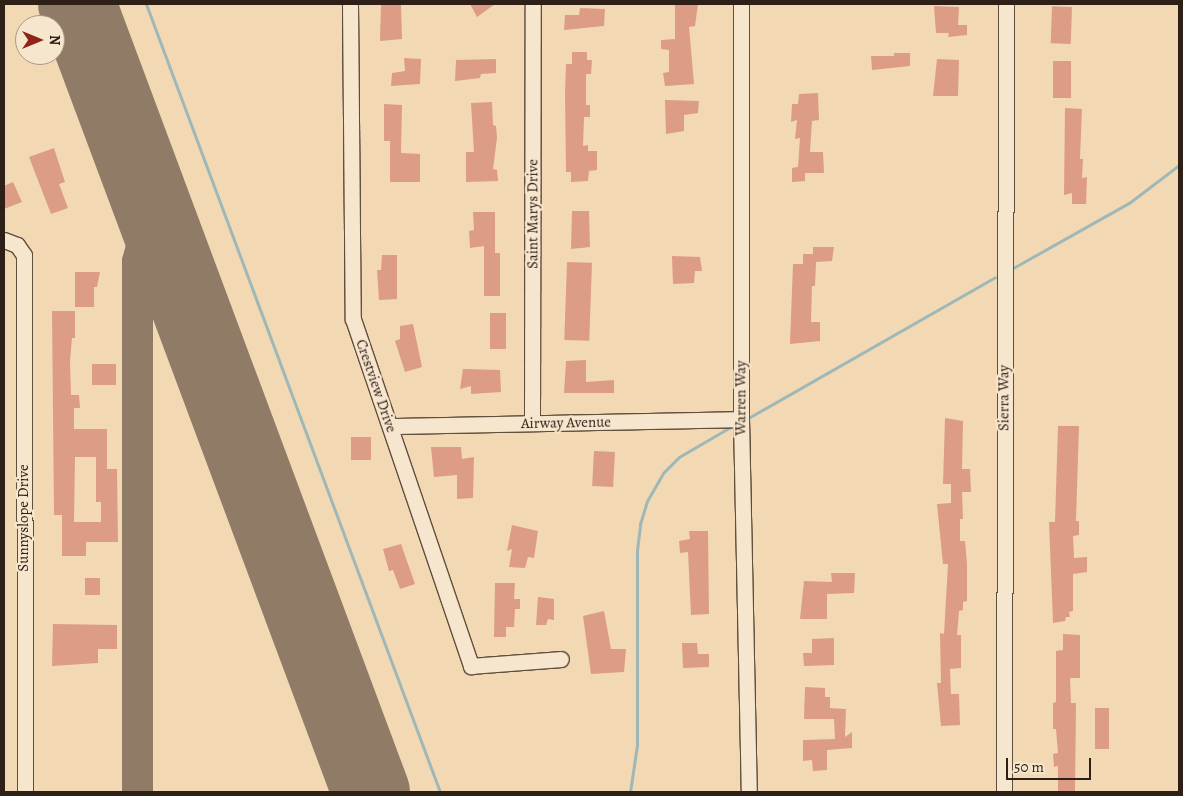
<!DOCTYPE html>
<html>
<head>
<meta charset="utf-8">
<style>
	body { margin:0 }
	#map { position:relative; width:1183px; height:796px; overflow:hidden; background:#f2d9b4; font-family:Alegreya,serif }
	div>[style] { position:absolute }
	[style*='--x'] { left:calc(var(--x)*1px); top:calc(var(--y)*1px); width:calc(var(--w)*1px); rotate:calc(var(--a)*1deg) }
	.stream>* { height:3px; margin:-1.5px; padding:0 1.5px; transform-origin:1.5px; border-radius:1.5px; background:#9fb8b7 }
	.taxiway>* { height:31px; margin:-15.5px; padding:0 15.5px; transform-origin:15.5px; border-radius:15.5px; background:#907c66 }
	.runway>* { height:78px; margin:-39px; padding:0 39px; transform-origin:39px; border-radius:39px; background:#907c66 }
	.building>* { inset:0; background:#dd9c85; transform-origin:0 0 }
	.roads { filter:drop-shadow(1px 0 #604e3e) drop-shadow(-1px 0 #604e3e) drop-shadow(0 1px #604e3e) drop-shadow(0 -1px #604e3e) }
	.minor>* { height:15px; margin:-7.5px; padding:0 7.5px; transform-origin:7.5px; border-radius:7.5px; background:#f7e6ce }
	span { translate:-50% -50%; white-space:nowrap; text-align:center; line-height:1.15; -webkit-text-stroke:4.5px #f7e6ce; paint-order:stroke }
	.street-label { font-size:15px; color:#2f2017 }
	.frame { position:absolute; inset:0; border:5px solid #2f2017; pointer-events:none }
	.north { position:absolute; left:15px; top:15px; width:50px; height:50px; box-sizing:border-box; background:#f7e6ce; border:1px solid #a79785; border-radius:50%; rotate:90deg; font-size:14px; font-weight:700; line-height:20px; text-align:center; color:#2f2017 }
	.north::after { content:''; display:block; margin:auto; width:18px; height:22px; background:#8f2418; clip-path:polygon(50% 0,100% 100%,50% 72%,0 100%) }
	.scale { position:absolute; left:1006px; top:758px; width:85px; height:22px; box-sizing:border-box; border:2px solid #2f2017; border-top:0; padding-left:6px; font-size:15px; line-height:18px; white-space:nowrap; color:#2f2017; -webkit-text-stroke:4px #f7e6ce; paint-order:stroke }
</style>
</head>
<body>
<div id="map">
	<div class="stream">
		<div style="--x:146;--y:4;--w:841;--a:69.54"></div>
		<div style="--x:1013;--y:268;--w:133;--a:-29.3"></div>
		<div style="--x:1129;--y:203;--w:63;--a:-37.2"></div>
		<div style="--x:750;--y:417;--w:282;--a:-29.7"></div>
		<div style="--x:630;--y:792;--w:48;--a:-81.5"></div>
		<div style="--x:637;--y:745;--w:195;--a:-90"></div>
		<div style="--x:637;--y:550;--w:26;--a:-83"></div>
		<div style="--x:640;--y:524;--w:24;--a:-73"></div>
		<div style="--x:647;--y:501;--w:32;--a:-60"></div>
		<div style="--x:663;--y:473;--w:23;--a:-45"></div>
		<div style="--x:679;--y:457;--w:61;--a:-30.3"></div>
	</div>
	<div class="taxiway">
		<div style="--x:137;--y:792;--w:531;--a:-90"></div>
		<div style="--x:137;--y:261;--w:28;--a:-75"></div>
		<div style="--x:144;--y:234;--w:17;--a:-24"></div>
	</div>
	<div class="runway">
		<div style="--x:77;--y:4;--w:841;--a:69.54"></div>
	</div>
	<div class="building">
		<div style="clip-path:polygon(381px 4px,401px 4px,402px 39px,380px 41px)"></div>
		<div style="clip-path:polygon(470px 4px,495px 4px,477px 17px)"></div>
		<div style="clip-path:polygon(675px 4px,698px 4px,695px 26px,689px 27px,694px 84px,665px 86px,663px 73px,669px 72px,669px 50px,661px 49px,661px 40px,675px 39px)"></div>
		<div style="clip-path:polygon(934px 6px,959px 7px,958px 25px,967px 25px,967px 35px,948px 37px,949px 33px,936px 33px)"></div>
		<div style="left:1072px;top:7px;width:37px;height:20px;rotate:92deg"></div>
		<div style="clip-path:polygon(580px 8px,605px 9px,604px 26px,564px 30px,565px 15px,579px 15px)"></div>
		<div style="clip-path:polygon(572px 52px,587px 52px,587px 60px,592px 60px,591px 74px,586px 74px,586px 105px,590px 105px,590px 117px,584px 117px,583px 146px,588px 145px,588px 151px,597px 151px,597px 170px,589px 171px,588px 181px,571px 182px,571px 172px,566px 172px,565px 92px,566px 64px,572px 64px)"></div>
		<div style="clip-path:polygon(894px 53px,910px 53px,910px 66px,872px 70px,871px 56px,894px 56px)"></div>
		<div style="clip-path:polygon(404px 58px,421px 59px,420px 84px,391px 86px,392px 73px,405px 71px)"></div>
		<div style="clip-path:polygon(496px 59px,496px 73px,481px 74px,480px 78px,455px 81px,456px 60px)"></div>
		<div style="clip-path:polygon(937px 59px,959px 60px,958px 96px,933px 96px)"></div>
		<div style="left:1053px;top:61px;width:18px;height:37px"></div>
		<div style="clip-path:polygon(818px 93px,819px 120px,812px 121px,810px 152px,823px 152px,824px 173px,805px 173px,805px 181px,792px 182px,792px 168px,798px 167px,800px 138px,795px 139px,797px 120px,791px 122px,792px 104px,798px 104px,799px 94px)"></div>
		<div style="clip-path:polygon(665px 100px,699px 101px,698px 113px,684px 115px,684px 131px,666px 134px)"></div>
		<div style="clip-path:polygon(492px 102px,493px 125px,496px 126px,497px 138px,493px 169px,497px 170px,498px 181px,466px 182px,466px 152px,474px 152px,471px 103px)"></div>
		<div style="clip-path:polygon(384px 104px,402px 105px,401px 153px,420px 154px,420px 182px,390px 182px,390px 141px,384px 141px)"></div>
		<div style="clip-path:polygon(1065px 108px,1082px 109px,1080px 159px,1083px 159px,1082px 178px,1087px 177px,1086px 204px,1072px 204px,1072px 193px,1064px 195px)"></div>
		<div style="clip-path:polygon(54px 148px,65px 182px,59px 184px,68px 208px,51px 214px,29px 157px)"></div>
		<div style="clip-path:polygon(13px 182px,22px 202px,4px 209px,4px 186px)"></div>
		<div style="clip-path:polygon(572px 211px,589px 211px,590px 247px,571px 249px)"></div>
		<div style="clip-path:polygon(473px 212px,495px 212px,495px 253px,500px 253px,500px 296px,484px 296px,484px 246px,470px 248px,469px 231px,474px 230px)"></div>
		<div style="clip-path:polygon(813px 247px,834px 247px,832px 261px,816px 262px,815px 286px,812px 286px,811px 322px,820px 322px,820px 341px,790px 344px,793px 264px,803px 264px,803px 254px,813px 254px)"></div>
		<div style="clip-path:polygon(382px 255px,397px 255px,397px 299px,379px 300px,377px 270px,381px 270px)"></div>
		<div style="clip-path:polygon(672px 256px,700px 257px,702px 271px,695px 271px,694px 283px,673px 284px)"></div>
		<div style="left:567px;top:262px;width:25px;height:78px;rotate:2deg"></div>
		<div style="clip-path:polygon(75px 272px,100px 272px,97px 287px,94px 287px,94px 307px,75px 307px)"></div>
		<div style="clip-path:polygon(evenodd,52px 311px,75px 311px,75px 338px,72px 338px,70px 361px,71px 395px,79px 395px,80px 408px,74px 408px,74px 429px,107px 429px,107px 469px,117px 469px,118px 542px,86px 542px,86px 556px,62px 556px,62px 515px,54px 515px,52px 311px,75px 457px,96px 457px,96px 502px,101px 502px,101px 522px,74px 522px,75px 457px)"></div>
		<div style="left:490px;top:313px;width:16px;height:36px"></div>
		<div style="clip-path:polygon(413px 324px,422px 367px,405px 372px,395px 341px,400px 339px,400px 326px)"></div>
		<div style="clip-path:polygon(586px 360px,586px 382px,614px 380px,614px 393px,564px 393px,566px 361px)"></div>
		<div style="left:92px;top:364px;width:24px;height:21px"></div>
		<div style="clip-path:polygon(463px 369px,500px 370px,501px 392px,471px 394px,471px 386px,460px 389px)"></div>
		<div style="clip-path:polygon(945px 418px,963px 421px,962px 469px,970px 469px,971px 492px,962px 492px,963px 519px,960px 519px,960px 541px,965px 541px,967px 564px,967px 601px,963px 602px,963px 610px,959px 611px,957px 635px,961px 635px,961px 668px,950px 669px,951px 694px,959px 694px,960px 725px,941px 726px,937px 683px,941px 683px,940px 633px,944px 634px,948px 564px,943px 564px,937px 504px,951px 503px,951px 484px,943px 484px)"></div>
		<div style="clip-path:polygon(1058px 426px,1079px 426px,1076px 521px,1079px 521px,1079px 535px,1073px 536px,1074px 558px,1087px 557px,1087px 572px,1073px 574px,1073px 611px,1069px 612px,1070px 617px,1066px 617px,1065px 621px,1053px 623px,1049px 522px,1055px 522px)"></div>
		<div style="left:351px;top:437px;width:20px;height:23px"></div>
		<div style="clip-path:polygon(431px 447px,461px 447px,462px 459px,474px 457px,473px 498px,457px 499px,457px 475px,434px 477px)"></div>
		<div style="left:594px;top:451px;width:21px;height:35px;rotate:3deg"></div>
		<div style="clip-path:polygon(512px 525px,538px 531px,534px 558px,528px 557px,525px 568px,509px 567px,512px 549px,507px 551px)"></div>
		<div style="clip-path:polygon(689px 531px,708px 531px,709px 614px,691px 615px,688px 552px,680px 553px,679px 541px,690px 539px)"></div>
		<div style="clip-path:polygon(401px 544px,415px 584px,400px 589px,393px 570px,389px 571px,383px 549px)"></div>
		<div style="clip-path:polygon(831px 573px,855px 573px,854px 593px,827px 594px,827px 619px,800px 619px,804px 581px,832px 582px)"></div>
		<div style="left:85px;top:578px;width:15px;height:17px"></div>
		<div style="clip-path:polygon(495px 583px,515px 583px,514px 599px,520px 599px,520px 609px,515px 609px,514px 627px,506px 627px,506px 637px,494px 637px)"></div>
		<div style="clip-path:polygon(538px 597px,554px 599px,554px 620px,548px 619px,546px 625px,536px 625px)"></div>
		<div style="clip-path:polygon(604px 611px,611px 649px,626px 649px,624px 672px,591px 674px,583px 616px)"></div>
		<div style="clip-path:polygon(53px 624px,117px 625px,117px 649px,98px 649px,98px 663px,52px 666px)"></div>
		<div style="clip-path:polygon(1063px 634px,1080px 635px,1080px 678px,1070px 678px,1071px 703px,1076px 703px,1075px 792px,1058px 792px,1058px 766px,1054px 767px,1053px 754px,1058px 753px,1056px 729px,1053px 729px,1053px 703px,1056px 702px,1056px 651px,1063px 650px)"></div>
		<div style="clip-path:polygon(834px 638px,834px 665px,804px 666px,803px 653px,812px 653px,812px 639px)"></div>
		<div style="clip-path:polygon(682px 643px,697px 643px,698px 654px,709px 654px,709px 667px,683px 668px)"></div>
		<div style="clip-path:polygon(805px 687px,825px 688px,825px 697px,830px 697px,830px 708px,846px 709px,845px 737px,852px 732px,852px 748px,827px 750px,827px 770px,813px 771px,812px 760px,803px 761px,803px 740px,835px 739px,834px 719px,804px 719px)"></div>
		<div style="left:1095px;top:708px;width:14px;height:41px"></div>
	</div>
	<div class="roads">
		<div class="minor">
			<div style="--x:350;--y:4;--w:315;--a:89.5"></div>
			<div style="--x:353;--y:319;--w:367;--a:71.2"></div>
			<div style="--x:471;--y:666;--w:90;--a:-4.4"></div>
			<div style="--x:741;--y:4;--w:415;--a:90"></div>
			<div style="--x:741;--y:419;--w:373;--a:88.8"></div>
			<div style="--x:4;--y:240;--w:14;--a:21"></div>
			<div style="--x:17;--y:245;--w:12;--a:55"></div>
			<div style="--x:24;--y:255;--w:537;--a:89.89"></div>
			<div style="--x:532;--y:423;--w:419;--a:-89.9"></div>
			<div style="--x:390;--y:426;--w:351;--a:-1.1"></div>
			<div style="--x:1004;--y:792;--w:788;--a:-89.85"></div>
		</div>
	</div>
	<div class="street-label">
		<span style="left:533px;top:214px;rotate:-90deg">Saint Marys Drive</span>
		<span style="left:376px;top:386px;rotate:71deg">Crestview Drive</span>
		<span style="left:741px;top:398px;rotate:-90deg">Warren Way</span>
		<span style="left:1004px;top:398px;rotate:-90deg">Sierra Way</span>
		<span style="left:566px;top:423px;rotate:-1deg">Airway Avenue</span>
		<span style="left:24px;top:518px;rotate:-90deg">Sunnyslope Drive</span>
	</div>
	<div class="frame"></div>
	<div class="north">N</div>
	<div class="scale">50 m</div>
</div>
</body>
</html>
